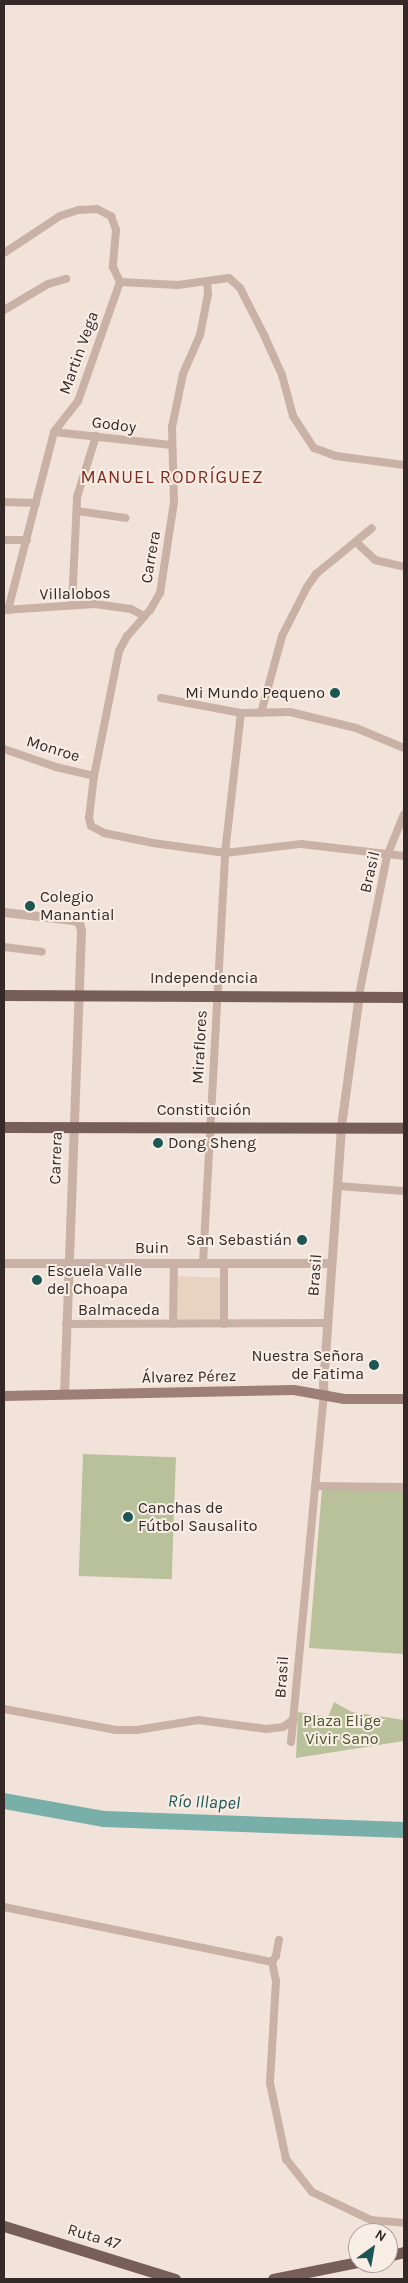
<!DOCTYPE html>
<html>
<head>
<meta charset="utf-8">
<style>
	body { margin:0 }
	#map { position:relative; width:408px; height:2283px; overflow:hidden; background:#f2e3da; font-family:Karla,sans-serif }
	div>[style] { position:absolute }
	[style*='--x'] { left:calc(var(--x)*1px); top:calc(var(--y)*1px); width:calc(var(--w)*1px); rotate:calc(var(--a)*1deg) }
	.green>* { inset:0; background:#b9c19a; transform-origin:0 0 }
	.plaza>* { inset:0; background:#ead2c0; transform-origin:0 0 }
	.river>* { height:16px; margin:-8px; padding:0 8px; transform-origin:8px; border-radius:8px; background:#78afa9 }
	.minor>* { height:8px; margin:-4px; padding:0 4px; transform-origin:4px; border-radius:4px; background:#cab1a6 }
	.tertiary>* { height:9px; margin:-4.5px; padding:0 4.5px; transform-origin:4.5px; border-radius:4.5px; background:#cab1a6 }
	.secondary>* { height:10px; margin:-5px; padding:0 5px; transform-origin:5px; border-radius:5px; background:#9d7f77 }
	.primary>* { height:11px; margin:-5.5px; padding:0 5.5px; transform-origin:5.5px; border-radius:5.5px; background:#785e58 }
	.dots>* { width:14px; height:14px; translate:-50% -50%; box-sizing:border-box; border:2px solid #f9eee6; border-radius:50% }
	span { translate:-50% -50%; white-space:nowrap; text-align:center; line-height:1.15; -webkit-text-stroke:4px #f9eee6; paint-order:stroke }
	.street-label { font-size:16px; color:#352927 }
	.poi-label { font-size:16px; color:#352927 }
	.right { translate:-100% -50%; text-align:right }
	.left { translate:0 -50%; text-align:left }
	.park-label { font-size:16px; color:#4b542a }
	.neighbourhood-label { font-size:18px; color:#85291f; letter-spacing:1px }
	.water-label { font-size:18px; color:#1c5753; font-style:italic }
	.frame { position:absolute; inset:0; border:5px solid #352927; pointer-events:none }
	.north { position:absolute; left:348px; top:2223px; width:50px; height:50px; box-sizing:border-box; background:#f9eee6; border:1px solid #ab9f9a; border-radius:50%; rotate:32deg; font-size:14px; font-weight:700; line-height:20px; text-align:center; color:#352927 }
	.north::after { content:''; display:block; margin:auto; width:18px; height:22px; background:#1c5753; clip-path:polygon(50% 0,100% 100%,50% 72%,0 100%) }
</style>
</head>
<body>
<div id="map">
	<div class="green">
		<div style="left:83px;top:1454px;width:93px;height:122px;rotate:2deg"></div>
		<div style="clip-path:polygon(322px 1488px,404px 1491px,404px 1654px,309px 1648px)"></div>
		<div style="clip-path:polygon(334px 1702px,352px 1712px,404px 1720px,404px 1741px,296px 1758px,298px 1712px,328px 1717px)"></div>
	</div>
	<div class="plaza">
		<div style="left:175px;top:1276px;width:48px;height:44px;rotate:2deg"></div>
	</div>
	<div class="river">
		<div style="--x:4;--y:1801;--w:102;--a:10.2"></div>
		<div style="--x:104;--y:1819;--w:300;--a:2.1"></div>
	</div>
	<div class="minor">
		<div style="--x:4;--y:253;--w:67;--a:-33.5"></div>
		<div style="--x:60;--y:216;--w:20;--a:-18"></div>
		<div style="--x:79;--y:210;--w:18;--a:-3"></div>
		<div style="--x:97;--y:209;--w:16;--a:27"></div>
		<div style="--x:111;--y:216;--w:15;--a:70"></div>
		<div style="--x:116;--y:230;--w:37;--a:95"></div>
		<div style="--x:113;--y:267;--w:17;--a:65"></div>
		<div style="--x:120;--y:282;--w:126;--a:109.4"></div>
		<div style="--x:78;--y:401;--w:39;--a:128"></div>
		<div style="--x:54;--y:432;--w:184;--a:104.5"></div>
		<div style="--x:120;--y:282;--w:58;--a:3"></div>
		<div style="--x:178;--y:285;--w:51;--a:-7.8"></div>
		<div style="--x:229;--y:278;--w:15;--a:42"></div>
		<div style="--x:240;--y:288;--w:53;--a:62.9"></div>
		<div style="--x:264;--y:335;--w:44;--a:65.8"></div>
		<div style="--x:282;--y:375;--w:42;--a:75"></div>
		<div style="--x:293;--y:416;--w:38;--a:57"></div>
		<div style="--x:314;--y:448;--w:23;--a:20"></div>
		<div style="--x:336;--y:456;--w:69;--a:7.5"></div>
		<div style="--x:207;--y:282;--w:12;--a:85"></div>
		<div style="--x:208;--y:294;--w:42;--a:101"></div>
		<div style="--x:200;--y:335;--w:43;--a:113.6"></div>
		<div style="--x:183;--y:374;--w:54;--a:101.7"></div>
		<div style="--x:172;--y:427;--w:75;--a:88.5"></div>
		<div style="--x:174;--y:502;--w:92;--a:98.7"></div>
		<div style="--x:160;--y:593;--w:20;--a:120"></div>
		<div style="--x:150;--y:610;--w:35;--a:131"></div>
		<div style="--x:127;--y:636;--w:17;--a:118"></div>
		<div style="--x:119;--y:651;--w:127;--a:101.3"></div>
		<div style="--x:94;--y:776;--w:42;--a:96.8"></div>
		<div style="--x:89;--y:818;--w:8;--a:76"></div>
		<div style="--x:91;--y:826;--w:15;--a:28"></div>
		<div style="--x:104;--y:833;--w:50;--a:11.5"></div>
		<div style="--x:153;--y:843;--w:73;--a:7.9"></div>
		<div style="--x:225;--y:853;--w:77;--a:-6.8"></div>
		<div style="--x:301;--y:844;--w:104;--a:6.6"></div>
		<div style="--x:4;--y:310;--w:51;--a:-30.6"></div>
		<div style="--x:48;--y:284;--w:19;--a:-16"></div>
		<div style="--x:54;--y:432;--w:118;--a:6.3"></div>
		<div style="--x:4;--y:502;--w:32;--a:2"></div>
		<div style="--x:77;--y:511;--w:49;--a:8.1"></div>
		<div style="--x:4;--y:540;--w:23;--a:0"></div>
		<div style="--x:356;--y:542;--w:26;--a:43"></div>
		<div style="--x:375;--y:560;--w:28;--a:13"></div>
		<div style="--x:72;--y:605;--w:108;--a:-87.3"></div>
		<div style="--x:77;--y:497;--w:64;--a:-72.7"></div>
		<div style="--x:4;--y:610;--w:91;--a:-3.8"></div>
		<div style="--x:95;--y:604;--w:36;--a:8"></div>
		<div style="--x:131;--y:609;--w:15;--a:28"></div>
		<div style="--x:161;--y:698;--w:81;--a:10.6"></div>
		<div style="--x:241;--y:713;--w:49;--a:-1.2"></div>
		<div style="--x:290;--y:712;--w:68;--a:13.6"></div>
		<div style="--x:356;--y:728;--w:52;--a:22.6"></div>
		<div style="--x:261;--y:713;--w:80;--a:-74.7"></div>
		<div style="--x:282;--y:636;--w:55;--a:-63"></div>
		<div style="--x:307;--y:587;--w:16;--a:-55"></div>
		<div style="--x:316;--y:574;--w:72;--a:-39.4"></div>
		<div style="--x:4;--y:749;--w:55;--a:19.1"></div>
		<div style="--x:56;--y:767;--w:39;--a:13"></div>
		<div style="--x:4;--y:947;--w:38;--a:7"></div>
		<div style="--x:359;--y:995;--w:142;--a:-78.6"></div>
		<div style="--x:387;--y:856;--w:45;--a:-68"></div>
		<div style="--x:338;--y:1186;--w:66;--a:4.3"></div>
		<div style="--x:203;--y:1263;--w:411;--a:-86.9"></div>
		<div style="--x:225;--y:853;--w:141;--a:-83.5"></div>
		<div style="--x:224;--y:1263;--w:61;--a:90"></div>
		<div style="--x:66;--y:1324;--w:260;--a:-0.2"></div>
		<div style="--x:173;--y:1324;--w:61;--a:-89.1"></div>
		<div style="--x:315;--y:1486;--w:89;--a:0.6"></div>
		<div style="--x:4;--y:1709;--w:114;--a:10.6"></div>
		<div style="--x:116;--y:1730;--w:21;--a:0"></div>
		<div style="--x:137;--y:1730;--w:62;--a:-9.3"></div>
		<div style="--x:198;--y:1720;--w:69;--a:7.5"></div>
		<div style="--x:266;--y:1729;--w:17;--a:-7"></div>
		<div style="--x:283;--y:1727;--w:14;--a:-36"></div>
		<div style="--x:291;--y:1742;--w:348;--a:-84.6"></div>
		<div style="--x:4;--y:1907;--w:274;--a:11.6"></div>
		<div style="--x:279;--y:1940;--w:16;--a:101"></div>
		<div style="--x:276;--y:1956;--w:7;--a:124"></div>
		<div style="--x:272;--y:1962;--w:19;--a:78"></div>
		<div style="--x:276;--y:1981;--w:102;--a:93.4"></div>
		<div style="--x:270;--y:2083;--w:78;--a:78.1"></div>
		<div style="--x:286;--y:2159;--w:42;--a:51.8"></div>
		<div style="--x:312;--y:2192;--w:65;--a:25.4"></div>
		<div style="--x:371;--y:2220;--w:33;--a:5"></div>
	</div>
	<div class="tertiary">
		<div style="--x:4;--y:912;--w:69;--a:6.6"></div>
		<div style="--x:73;--y:920;--w:6;--a:18"></div>
		<div style="--x:79;--y:922;--w:9;--a:77"></div>
		<div style="--x:81;--y:931;--w:463;--a:92.1"></div>
		<div style="--x:4;--y:1263;--w:327;--a:0"></div>
		<div style="--x:324;--y:1396;--w:11;--a:-95"></div>
		<div style="--x:323;--y:1385;--w:260;--a:-86"></div>
		<div style="--x:341;--y:1126;--w:132;--a:-82.2"></div>
	</div>
	<div class="secondary">
		<div style="--x:4;--y:1396;--w:290;--a:-1.2"></div>
		<div style="--x:294;--y:1390;--w:51;--a:10.2"></div>
		<div style="--x:344;--y:1399;--w:60;--a:0"></div>
	</div>
	<div class="primary">
		<div style="--x:4;--y:995;--w:400;--a:0.3"></div>
		<div style="--x:4;--y:1127;--w:400;--a:0.1"></div>
		<div style="--x:4;--y:2226;--w:179;--a:17.2"></div>
		<div style="--x:388;--y:2256;--w:16;--a:-14"></div>
		<div style="--x:273;--y:2279;--w:87;--a:-11.3"></div>
	</div>
	<div class="dots">
		<div style="left:335px;top:693px;background:#1c5753"></div>
		<div style="left:30px;top:906px;background:#1c5753"></div>
		<div style="left:158px;top:1143px;background:#1c5753"></div>
		<div style="left:302px;top:1240px;background:#1c5753"></div>
		<div style="left:37px;top:1280px;background:#1c5753"></div>
		<div style="left:374px;top:1365px;background:#1c5753"></div>
		<div style="left:128px;top:1517px;background:#1c5753"></div>
	</div>
	<div class="street-label">
		<span style="left:79px;top:353px;rotate:-70deg">Martin Vega</span>
		<span style="left:114px;top:425px;rotate:7deg">Godoy</span>
		<span style="left:151px;top:557px;rotate:-80deg">Carrera</span>
		<span style="left:75px;top:594px;rotate:-1deg">Villalobos</span>
		<span style="left:53px;top:749px;rotate:17deg">Monroe</span>
		<span style="left:370px;top:872px;rotate:-77deg">Brasil</span>
		<span style="left:204px;top:978px">Independencia</span>
		<span style="left:200px;top:1047px;rotate:-87deg">Miraflores</span>
		<span style="left:204px;top:1110px">Constitución</span>
		<span style="left:56px;top:1158px;rotate:-88deg">Carrera</span>
		<span style="left:152px;top:1248px">Buin</span>
		<span style="left:315px;top:1275px;rotate:-86deg">Brasil</span>
		<span style="left:119px;top:1310px">Balmaceda</span>
		<span style="left:189px;top:1377px;rotate:-1deg">Álvarez Pérez</span>
		<span style="left:282px;top:1677px;rotate:-86deg">Brasil</span>
		<span style="left:94px;top:2237px;rotate:17deg">Ruta 47</span>
	</div>
	<div class="poi-label">
		<span class="right" style="left:325px;top:693px">Mi Mundo Pequeno</span>
		<span class="left" style="left:40px;top:906px">Colegio<br>Manantial</span>
		<span class="left" style="left:168px;top:1143px">Dong Sheng</span>
		<span class="right" style="left:292px;top:1240px">San Sebastián</span>
		<span class="left" style="left:47px;top:1280px">Escuela Valle<br>del Choapa</span>
		<span class="right" style="left:364px;top:1365px">Nuestra Señora<br>de Fatima</span>
		<span class="left" style="left:138px;top:1517px">Canchas de<br>Fútbol Sausalito</span>
	</div>
	<div class="park-label">
		<span style="left:342px;top:1730px">Plaza Elige<br>Vivir Sano</span>
	</div>
	<div class="neighbourhood-label">
		<span style="left:172px;top:477px">MANUEL RODRÍGUEZ</span>
	</div>
	<div class="water-label">
		<span style="left:204px;top:1802px;rotate:2deg">Río Illapel</span>
	</div>
	<div class="frame"></div>
	<div class="north">N</div>
</div>
</body>
</html>
